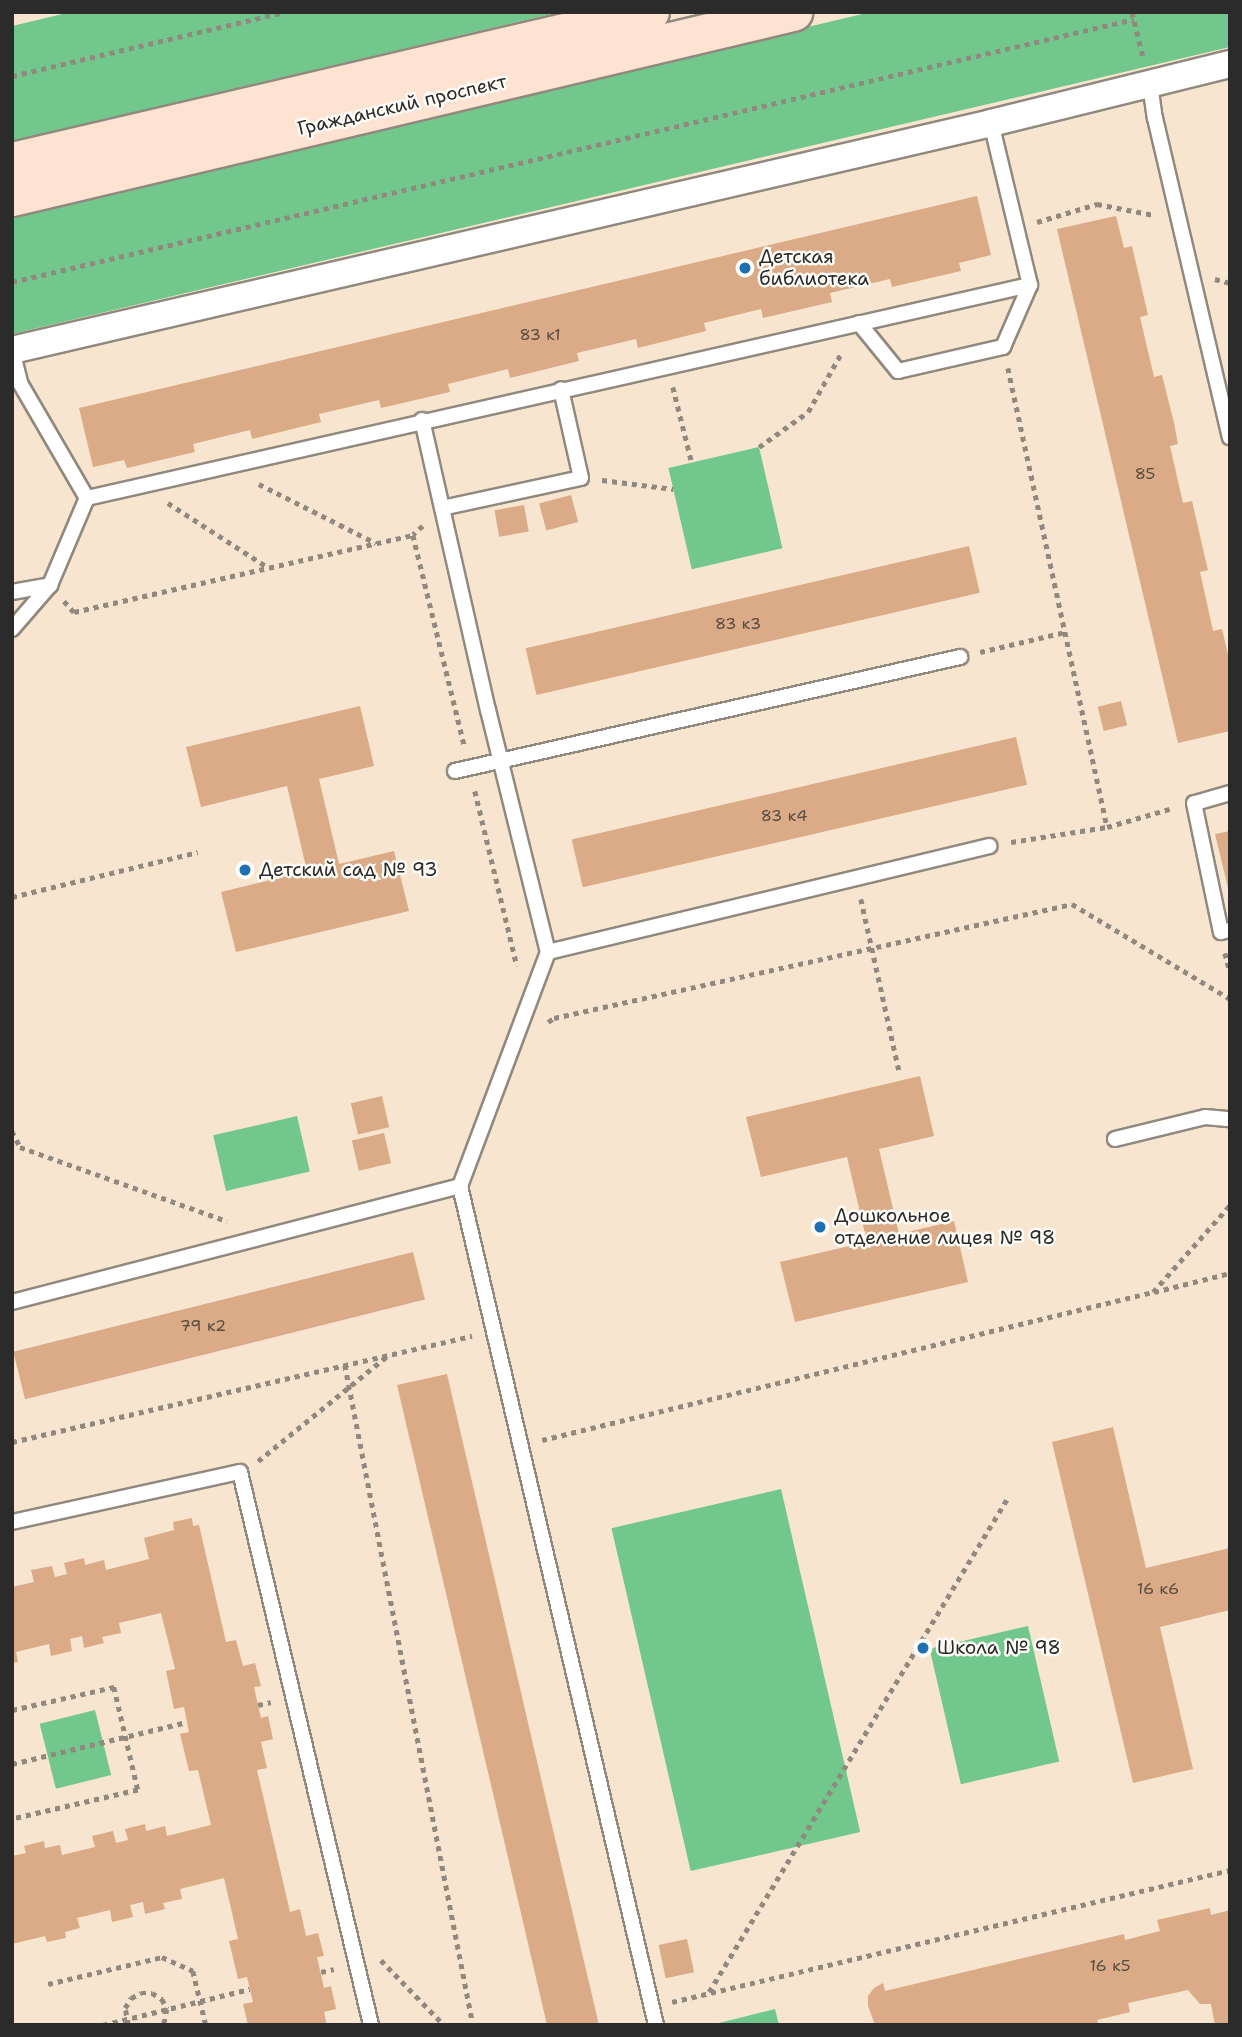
<!DOCTYPE html>
<html>
<head>
<meta charset="utf-8">
<style>
  body { margin:0 }
  #map { position:relative; width:1242px; height:2037px; overflow:hidden; background:#f7e5d0; font-family:"Shantell Sans",sans-serif }
  div>[style] { position:absolute }
  [style*='--x'] { left:calc(var(--x)*1px); top:calc(var(--y)*1px); width:calc(var(--w)*1px); rotate:calc(var(--a)*1deg) }
  .green>* { inset:0; background:#72c88c; transform-origin:0 0 }
  .building>* { inset:0; background:#daab86; transform-origin:0 0 }
  .path>* { height:4.5px; margin-top:-2.25px; transform-origin:0; background:repeating-linear-gradient(90deg,#91887e 0 5px,transparent 0 10px) }
  .roads { filter:drop-shadow(2px 0 #91887e) drop-shadow(-2px 0 #91887e) drop-shadow(0 2px #91887e) drop-shadow(0 -2px #91887e) }
  .service>* { height:14px; margin:-7px; padding:0 7px; transform-origin:7px; border-radius:7px; background:#fff }
  .minor>* { height:26px; margin:-13px; padding:0 13px; transform-origin:13px; border-radius:13px; background:#fff }
  .secondary>* { height:37px; margin:-18.5px; padding:0 18.5px; transform-origin:18.5px; border-radius:18.5px; background:#fee3d2 }
  .dots>* { width:19px; height:19px; translate:-50% -50%; box-sizing:border-box; border:4px solid #fdfcf7; border-radius:50% }
  span { translate:-50% -50%; white-space:nowrap; text-align:center; line-height:1.15; -webkit-text-stroke:5px #fdfcf7; paint-order:stroke }
  .number-label { font-size:16px; color:#574b42 }
  .number-label span { -webkit-text-stroke-width:0 }
  .street-label { font-size:19px; color:#2b2b2b }
  .poi-label { font-size:19px; color:#2b2b2b }
  .left { translate:0 -50%; text-align:left }
  .frame { position:absolute; inset:0; border:14px solid #2b2b2b; pointer-events:none }
</style>
</head>
<body>
<div id="map">
  <div class="green">
    <i style="clip-path:polygon(71px 12px,560px 12px,12px 141px,12px 26px)"></i>
    <i style="clip-path:polygon(871px 12px,1230px 12px,1230px 47px,12px 334px,12px 215px)"></i>
    <i style="left:759px;top:447px;width:104px;height:93px;rotate:77deg"></i>
    <i style="left:297px;top:1116px;width:57px;height:86px;rotate:77deg"></i>
    <i style="left:781px;top:1489px;width:352px;height:174px;rotate:77deg"></i>
    <i style="left:1028px;top:1626px;width:139px;height:101px;rotate:77deg"></i>
    <i style="left:95px;top:1710px;width:67px;height:57px;rotate:76deg"></i>
    <i style="clip-path:polygon(775px 2009px,779px 2025px,715px 2025px,715px 2024px)"></i>
  </div>
  <div class="building">
    <i style="clip-path:polygon(977px 196px,991px 255px,959px 263px,961px 271px,892px 287px,890px 279px,830px 293px,832px 302px,763px 318px,761px 309px,704px 323px,706px 331px,638px 348px,636px 339px,577px 353px,579px 361px,510px 378px,508px 369px,448px 384px,450px 392px,381px 408px,379px 400px,319px 414px,321px 422px,252px 439px,250px 430px,193px 444px,195px 452px,127px 468px,124px 460px,93px 467px,79px 408px)"></i>
    <i style="clip-path:polygon(1116px 216px,1124px 248px,1132px 246px,1148px 315px,1140px 317px,1154px 377px,1162px 375px,1174px 423px,1178px 444px,1170px 446px,1183px 503px,1192px 501px,1203px 549px,1208px 570px,1200px 572px,1213px 631px,1222px 629px,1230px 663px,1230px 731px,1178px 743px,1057px 229px)"></i>
    <i style="left:571px;top:495px;width:28px;height:33px;rotate:75deg"></i>
    <i style="left:524px;top:505px;width:27px;height:30px;rotate:80deg"></i>
    <i style="left:969px;top:546px;width:48px;height:455px;rotate:77deg"></i>
    <i style="left:1121px;top:701px;width:25px;height:24px;rotate:76deg"></i>
    <i style="clip-path:polygon(360px 706px,374px 766px,319px 779px,339px 864px,394px 851px,409px 911px,236px 952px,221px 892px,307px 871px,287px 786px,201px 807px,186px 747px)"></i>
    <i style="left:1016px;top:737px;width:49px;height:456px;rotate:77deg"></i>
    <i style="clip-path:polygon(1230px 831px,1230px 892px,1229px 892px,1215px 834px)"></i>
    <i style="clip-path:polygon(920px 1076px,934px 1136px,879px 1149px,899px 1234px,954px 1221px,968px 1282px,795px 1322px,780px 1262px,867px 1242px,847px 1157px,761px 1177px,746px 1117px)"></i>
    <i style="left:382px;top:1096px;width:32px;height:32px;rotate:77deg"></i>
    <i style="left:384px;top:1133px;width:31px;height:33px;rotate:77deg"></i>
    <i style="left:413px;top:1252px;width:49px;height:412px;rotate:76deg"></i>
    <i style="clip-path:polygon(447px 1374px,546px 1800px,599px 2025px,547px 2025px,503px 1836px,397px 1385px)"></i>
    <i style="clip-path:polygon(1113px 1427px,1146px 1568px,1230px 1548px,1230px 1610px,1160px 1627px,1193px 1769px,1133px 1783px,1052px 1442px)"></i>
    <i style="clip-path:polygon(192px 1518px,193px 1526px,199px 1525px,226px 1642px,236px 1640px,243px 1666px,255px 1663px,261px 1686px,254px 1687px,258px 1705px,261px 1718px,268px 1716px,273px 1739px,261px 1742px,267px 1768px,257px 1770px,290px 1912px,300px 1909px,306px 1936px,318px 1933px,324px 1956px,317px 1957px,324px 1988px,331px 1986px,336px 2009px,324px 2012px,327px 2025px,248px 2025px,243px 2004px,253px 2002px,247px 1977px,238px 1979px,229px 1941px,238px 1939px,224px 1878px,180px 1889px,182px 1899px,163px 1903px,165px 1909px,145px 1914px,143px 1902px,130px 1905px,133px 1917px,112px 1922px,110px 1910px,77px 1918px,80px 1928px,65px 1932px,66px 1938px,47px 1942px,45px 1936px,12px 1944px,12px 1856px,26px 1853px,24px 1846px,44px 1841px,45px 1848px,60px 1845px,62px 1855px,95px 1847px,92px 1836px,113px 1831px,116px 1843px,128px 1840px,125px 1829px,145px 1824px,146px 1831px,165px 1826px,167px 1836px,211px 1825px,198px 1770px,189px 1771px,180px 1734px,189px 1732px,184px 1707px,174px 1709px,166px 1671px,175px 1669px,161px 1613px,119px 1623px,121px 1633px,102px 1637px,104px 1643px,84px 1648px,82px 1636px,70px 1639px,72px 1651px,51px 1656px,49px 1644px,16px 1652px,18px 1662px,12px 1663px,12px 1587px,34px 1582px,31px 1570px,52px 1566px,55px 1577px,67px 1574px,64px 1563px,84px 1558px,85px 1565px,104px 1560px,106px 1570px,149px 1559px,144px 1538px,174px 1530px,173px 1522px)"></i>
    <i style="clip-path:polygon(1210px 1908px,1211px 1915px,1230px 1910px,1230px 2025px,1215px 2025px,1211px 2004px,1200px 2004px,1188px 1990px,1128px 2003px,1130px 2012px,1097px 2020px,1099px 2025px,875px 2025px,868px 2006px,868px 1996px,874px 1988px,883px 1983px,885px 1991px,1124px 1934px,1125px 1940px,1160px 1931px,1157px 1920px)"></i>
    <i style="left:687px;top:1939px;width:34px;height:29px;rotate:78deg"></i>
  </div>
  <div class="path">
    <i style="--x:1132;--y:12;--w:45;--a:76"></i>
    <i style="--x:12;--y:76;--w:279;--a:-13.2"></i>
    <i style="--x:1037;--y:222;--w:63;--a:-16.7"></i>
    <i style="--x:1097;--y:204;--w:58;--a:10.9"></i>
    <i style="--x:1215;--y:279;--w:16;--a:15"></i>
    <i style="--x:12;--y:282;--w:1152;--a:-13.19"></i>
    <i style="--x:1008;--y:368;--w:470;--a:77.8"></i>
    <i style="--x:673;--y:387;--w:78;--a:76"></i>
    <i style="--x:759;--y:447;--w:60;--a:-35.5"></i>
    <i style="--x:808;--y:412;--w:69;--a:-60.5"></i>
    <i style="--x:602;--y:480;--w:72;--a:7.2"></i>
    <i style="--x:259;--y:484;--w:131;--a:26.8"></i>
    <i style="--x:168;--y:503;--w:120;--a:32.8"></i>
    <i style="--x:423;--y:526;--w:13;--a:138"></i>
    <i style="--x:413;--y:535;--w:216;--a:76.3"></i>
    <i style="--x:64;--y:601;--w:15;--a:48"></i>
    <i style="--x:74;--y:612;--w:348;--a:-12.8"></i>
    <i style="--x:980;--y:652;--w:87;--a:-13.2"></i>
    <i style="--x:475;--y:791;--w:180;--a:76.5"></i>
    <i style="--x:1011;--y:842;--w:97;--a:-8.9"></i>
    <i style="--x:1107;--y:827;--w:69;--a:-16.1"></i>
    <i style="--x:12;--y:897;--w:191;--a:-13.6"></i>
    <i style="--x:861;--y:899;--w:175;--a:77.5"></i>
    <i style="--x:1225;--y:953;--w:20;--a:75"></i>
    <i style="--x:548;--y:1022;--w:7;--a:-34"></i>
    <i style="--x:554;--y:1018;--w:530;--a:-12.41"></i>
    <i style="--x:1072;--y:904;--w:184;--a:31"></i>
    <i style="--x:12;--y:1131;--w:18;--a:63"></i>
    <i style="--x:20;--y:1147;--w:220;--a:19.7"></i>
    <i style="--x:1154;--y:1292;--w:78;--a:-14"></i>
    <i style="--x:345;--y:1365;--w:672;--a:79.02"></i>
    <i style="--x:542;--y:1440;--w:629;--a:-13.62"></i>
    <i style="--x:1153;--y:1292;--w:116;--a:-48.5"></i>
    <i style="--x:12;--y:1442;--w:472;--a:-13"></i>
    <i style="--x:258;--y:1461;--w:166;--a:-39.1"></i>
    <i style="--x:258;--y:1705;--w:13;--a:-13"></i>
    <i style="--x:12;--y:1710;--w:105;--a:-12.7"></i>
    <i style="--x:114;--y:1687;--w:106;--a:76.9"></i>
    <i style="--x:138;--y:1790;--w:129;--a:167"></i>
    <i style="--x:12;--y:1764;--w:180;--a:-13.5"></i>
    <i style="--x:381;--y:1960;--w:91;--a:45.9"></i>
    <i style="--x:321;--y:1972;--w:13;--a:-13"></i>
    <i style="--x:48;--y:1984;--w:117;--a:-13.3"></i>
    <i style="--x:162;--y:1957;--w:34;--a:24"></i>
    <i style="--x:193;--y:1971;--w:56;--a:76.5"></i>
    <i style="--x:709;--y:1992;--w:576;--a:-58.85"></i>
    <i style="--x:672;--y:2002;--w:573;--a:-13.31"></i>
    <i style="--x:103;--y:2025;--w:151;--a:-13.8"></i>
    <i style="--x:128;--y:2025;--w:17;--a:-100"></i>
    <i style="--x:125;--y:2008;--w:12;--a:-59"></i>
    <i style="--x:131;--y:1998;--w:11;--a:-27"></i>
    <i style="--x:141;--y:1993;--w:11;--a:0"></i>
    <i style="--x:152;--y:1993;--w:12;--a:31"></i>
    <i style="--x:162;--y:1999;--w:11;--a:63"></i>
    <i style="--x:167;--y:2009;--w:16;--a:101"></i>
  </div>
  <div class="roads">
    <div class="service">
      <i style="--x:1150;--y:84;--w:34;--a:82"></i>
      <i style="--x:1155;--y:118;--w:328;--a:76.8"></i>
      <i style="--x:859;--y:323;--w:62;--a:50.9"></i>
      <i style="--x:898;--y:371;--w:108;--a:-12.9"></i>
      <i style="--x:1003;--y:347;--w:68;--a:-66.5"></i>
      <i style="--x:12;--y:350;--w:34;--a:76"></i>
      <i style="--x:20;--y:383;--w:133;--a:59.8"></i>
      <i style="--x:422;--y:420;--w:297;--a:77.2"></i>
      <i style="--x:488;--y:710;--w:249;--a:76.1"></i>
      <i style="--x:548;--y:952;--w:250;--a:110.6"></i>
      <i style="--x:442;--y:508;--w:142;--a:-12.2"></i>
      <i style="--x:581;--y:478;--w:91;--a:-102.7"></i>
      <i style="--x:12;--y:592;--w:39;--a:-10"></i>
      <i style="--x:50;--y:585;--w:95;--a:-67"></i>
      <i style="--x:87;--y:498;--w:967;--a:-12.73"></i>
      <i style="--x:1030;--y:285;--w:167;--a:-103.5"></i>
      <i style="--x:12;--y:629;--w:58;--a:-49.2"></i>
      <i style="--x:455;--y:771;--w:518;--a:-12.72"></i>
      <i style="--x:1230;--y:793;--w:37;--a:164"></i>
      <i style="--x:1194;--y:803;--w:132;--a:78.2"></i>
      <i style="--x:1221;--y:932;--w:9;--a:-13"></i>
      <i style="--x:548;--y:952;--w:454;--a:-13.5"></i>
      <i style="--x:1115;--y:1139;--w:93;--a:-13.7"></i>
      <i style="--x:1205;--y:1117;--w:25;--a:5"></i>
      <i style="--x:12;--y:1302;--w:463;--a:-14.5"></i>
      <i style="--x:460;--y:1186;--w:862;--a:76.85"></i>
      <i style="--x:12;--y:1522;--w:233;--a:-12.4"></i>
      <i style="--x:240;--y:1472;--w:568;--a:76.67"></i>
    </div>
    <div class="minor">
      <i style="--x:12;--y:350;--w:1005;--a:-13.05"></i>
      <i style="--x:991;--y:123;--w:246;--a:-13.9"></i>
    </div>
    <div class="secondary">
      <i style="--x:12;--y:161;--w:655;--a:-13.15"></i>
      <i style="--x:12;--y:197;--w:803;--a:-13.33"></i>
    </div>
  </div>
  <div class="dots">
    <i style="left:745px;top:268px;background:#1f6fb2"></i>
    <i style="left:245px;top:870px;background:#1f6fb2"></i>
    <i style="left:820px;top:1227px;background:#1f6fb2"></i>
    <i style="left:923px;top:1648px;background:#1f6fb2"></i>
  </div>
  <div class="number-label">
    <span style="left:540px;top:335px">83 к1</span>
    <span style="left:1145px;top:474px">85</span>
    <span style="left:738px;top:624px">83 к3</span>
    <span style="left:784px;top:816px">83 к4</span>
    <span style="left:203px;top:1326px">79 к2</span>
    <span style="left:1158px;top:1589px">16 к6</span>
    <span style="left:1110px;top:1966px">16 к5</span>
  </div>
  <div class="street-label">
    <span style="left:402px;top:105px;rotate:-13deg">Гражданский проспект</span>
  </div>
  <div class="poi-label">
    <span class="left" style="left:759px;top:268px">Детская<br>библиотека</span>
    <span class="left" style="left:259px;top:870px">Детский сад № 93</span>
    <span class="left" style="left:834px;top:1227px">Дошкольное<br>отделение лицея № 98</span>
    <span class="left" style="left:937px;top:1648px">Школа № 98</span>
  </div>
  <div class="frame"></div>
</div>
</body>
</html>
